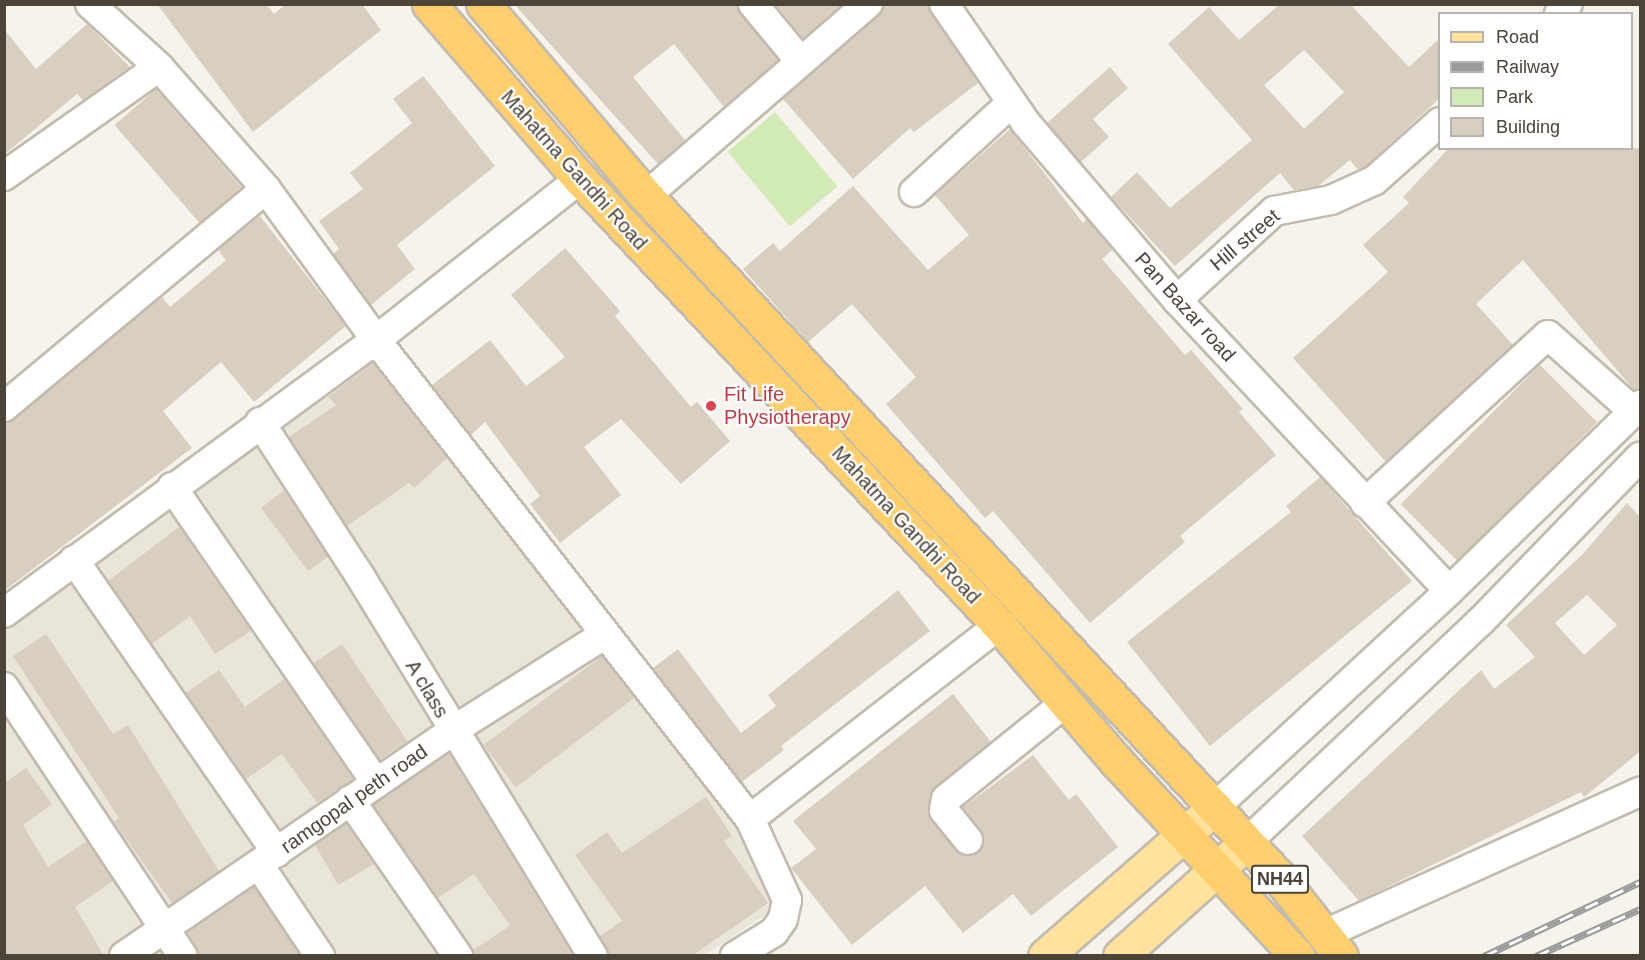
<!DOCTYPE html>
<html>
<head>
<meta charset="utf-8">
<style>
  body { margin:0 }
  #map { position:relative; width:1645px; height:960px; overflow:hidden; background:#f6f3ec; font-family:Arial,sans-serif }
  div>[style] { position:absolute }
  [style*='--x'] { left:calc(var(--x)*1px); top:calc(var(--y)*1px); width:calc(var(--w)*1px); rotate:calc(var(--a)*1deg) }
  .residential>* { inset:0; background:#eae5da }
  .green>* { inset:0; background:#d2eab5; transform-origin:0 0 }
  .building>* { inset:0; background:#d8cfc1; transform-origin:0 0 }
  .roads { filter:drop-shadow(2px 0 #c2bbae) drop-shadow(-2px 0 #c2bbae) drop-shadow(0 2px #c2bbae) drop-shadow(0 -2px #c2bbae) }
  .minor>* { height:28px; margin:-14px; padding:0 14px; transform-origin:14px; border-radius:14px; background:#fff }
  .major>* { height:33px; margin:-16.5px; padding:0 16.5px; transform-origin:16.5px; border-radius:16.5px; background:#ffe39c }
  .highway>* { height:33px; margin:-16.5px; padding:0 16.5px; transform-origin:16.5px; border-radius:16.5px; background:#ffcf6e }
  .rail>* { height:7px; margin-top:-3.5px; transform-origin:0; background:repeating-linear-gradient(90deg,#fff 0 14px,#9a9a9a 0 28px); box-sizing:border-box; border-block:2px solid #9a9a9a }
  .dots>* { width:16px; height:16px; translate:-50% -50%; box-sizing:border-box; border:3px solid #fff; border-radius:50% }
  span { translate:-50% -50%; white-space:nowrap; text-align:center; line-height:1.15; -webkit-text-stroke:4.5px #fff; paint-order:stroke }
  .shield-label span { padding:2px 4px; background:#fff; border:2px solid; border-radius:4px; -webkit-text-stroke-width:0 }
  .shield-label { font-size:18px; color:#4b4439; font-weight:700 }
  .street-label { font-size:20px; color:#4b4439 }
  .health-label { font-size:20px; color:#be3a42 }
  .left { translate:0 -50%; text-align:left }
  .frame { position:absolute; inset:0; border:6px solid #4b4439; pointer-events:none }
  .legend { position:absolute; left:1438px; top:12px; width:195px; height:138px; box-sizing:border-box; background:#fff; border:2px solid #b7b4b0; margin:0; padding:8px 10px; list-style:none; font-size:18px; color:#4b4439 }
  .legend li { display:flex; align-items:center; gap:12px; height:30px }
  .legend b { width:30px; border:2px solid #b7b4b0 }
</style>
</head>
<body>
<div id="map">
  <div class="residential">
    <i style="clip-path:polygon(384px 334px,595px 634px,166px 926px,5px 675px,5px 619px)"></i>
    <i style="clip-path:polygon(602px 641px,747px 834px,775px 908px,705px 955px,5px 955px,4px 699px,165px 930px)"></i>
  </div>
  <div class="green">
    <i style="left:775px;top:112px;width:97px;height:62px;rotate:50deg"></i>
  </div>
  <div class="building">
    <i style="clip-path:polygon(157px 4px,266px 4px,274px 14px,286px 4px,362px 4px,381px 30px,253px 132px)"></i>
    <i style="clip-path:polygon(514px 4px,737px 4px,778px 60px,724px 107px,674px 44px,633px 77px,685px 140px,658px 164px)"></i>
    <i style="clip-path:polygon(775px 4px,842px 4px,803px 38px)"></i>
    <i style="clip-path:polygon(884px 4px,928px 4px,978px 83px,914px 132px,910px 128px,853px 179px,783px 99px,879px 16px)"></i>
    <i style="clip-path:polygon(evenodd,1280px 4px,1350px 4px,1409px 67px,1440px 38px,1440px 98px,1366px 166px,1358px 170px,1350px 160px,1318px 186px,1294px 190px,1280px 173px,1175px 266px,1111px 197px,1137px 172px,1170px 208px,1252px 140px,1168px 44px,1209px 7px,1239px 40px,1280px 4px,1304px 50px,1344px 92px,1304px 129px,1264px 85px,1304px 50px)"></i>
    <i style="clip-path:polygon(87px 24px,130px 67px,83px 100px,77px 94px,4px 155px,4px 29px,36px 69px)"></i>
    <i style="clip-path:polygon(1110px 67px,1128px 88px,1093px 119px,1109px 137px,1081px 162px,1047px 123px)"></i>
    <i style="clip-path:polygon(423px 76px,495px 166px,397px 245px,415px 269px,371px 305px,333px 254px,339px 249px,319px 221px,363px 189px,350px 173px,412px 123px,393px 99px)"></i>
    <i style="left:156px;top:89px;width:130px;height:55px;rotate:49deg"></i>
    <i style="clip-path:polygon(1010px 129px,1083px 223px,1087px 219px,1112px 250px,1102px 259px,1185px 355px,1191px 350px,1243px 409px,1239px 412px,1276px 455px,1180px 536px,1185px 542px,1090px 623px,993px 511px,985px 518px,886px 404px,916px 377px,852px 304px,808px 342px,743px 269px,773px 243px,780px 251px,853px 186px,928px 270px,969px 235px,935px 195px)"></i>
    <i style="clip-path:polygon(1449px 148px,1641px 148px,1641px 389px,1634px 390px,1523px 260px,1476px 304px,1513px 345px,1386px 462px,1293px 358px,1388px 272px,1363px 245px,1409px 203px,1403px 197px)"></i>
    <i style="clip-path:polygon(260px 216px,346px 326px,254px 402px,221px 362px,163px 411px,192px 448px,4px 591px,4px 425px,162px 297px,170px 307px,226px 260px,218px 250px)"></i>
    <i style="clip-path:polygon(565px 248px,620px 311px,615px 316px,691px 407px,697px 402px,730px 441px,681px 484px,621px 419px,584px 447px,621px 495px,560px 543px,530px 504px,540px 496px,485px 422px,471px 435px,432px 385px,490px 340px,526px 386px,565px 357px,511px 295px)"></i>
    <i style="clip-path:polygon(373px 363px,447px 458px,414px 488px,409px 483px,347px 526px,289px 437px,336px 405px,328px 397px)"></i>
    <i style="left:1540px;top:365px;width:81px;height:197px;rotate:45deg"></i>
    <i style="clip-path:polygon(1320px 477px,1412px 581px,1210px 746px,1127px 642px,1291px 512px,1286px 506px)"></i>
    <i style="clip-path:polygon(284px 490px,328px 557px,308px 571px,261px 508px)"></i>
    <i style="clip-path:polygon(evenodd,1627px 503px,1641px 518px,1641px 751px,1584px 797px,1581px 792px,1359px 901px,1302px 836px,1481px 670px,1494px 689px,1535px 657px,1506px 625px,1582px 555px,1627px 503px,1587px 595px,1617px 625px,1584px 655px,1555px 623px,1587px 595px)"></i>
    <i style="clip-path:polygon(179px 527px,251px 631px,215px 654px,190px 616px,152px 644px,108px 581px)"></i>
    <i style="clip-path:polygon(898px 590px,930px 631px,781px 746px,784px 750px,742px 782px,653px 668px,678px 649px,741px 733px,776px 706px,768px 695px)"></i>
    <i style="clip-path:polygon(46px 634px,113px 734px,128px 725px,219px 871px,172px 903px,114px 822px,119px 818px,13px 656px)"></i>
    <i style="left:342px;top:644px;width:117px;height:34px;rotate:56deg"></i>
    <i style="left:602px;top:656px;width:53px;height:148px;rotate:53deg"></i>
    <i style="clip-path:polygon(219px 670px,245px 707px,284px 679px,353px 779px,317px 803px,282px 754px,246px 779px,186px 693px)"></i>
    <i style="clip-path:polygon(953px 694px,991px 742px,930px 796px,928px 814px,956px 851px,971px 856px,984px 845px,981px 830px,963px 807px,1033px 755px,1069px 800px,1076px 794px,1118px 847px,1031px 916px,1013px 894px,963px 933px,925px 886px,852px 945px,791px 868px,816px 849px,793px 821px)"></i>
    <i style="clip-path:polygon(449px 753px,573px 956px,474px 956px,473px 950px,510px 926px,474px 874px,438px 898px,373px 805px)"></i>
    <i style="clip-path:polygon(26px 768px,52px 804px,23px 825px,48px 867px,87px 841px,113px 881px,75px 907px,104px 956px,4px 956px,4px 783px)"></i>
    <i style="clip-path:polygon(706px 797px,732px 836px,724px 841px,768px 903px,692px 956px,609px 956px,600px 936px,622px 921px,575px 855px,607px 832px,622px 853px)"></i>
    <i style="clip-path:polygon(346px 824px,374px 864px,338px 885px,315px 845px)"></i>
    <i style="clip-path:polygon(254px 887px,300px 956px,199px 956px,187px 933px)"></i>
  </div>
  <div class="roads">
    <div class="minor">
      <i style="--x:90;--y:4;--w:93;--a:42.4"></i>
      <i style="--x:159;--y:67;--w:162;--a:48.7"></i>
      <i style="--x:266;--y:189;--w:187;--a:53.9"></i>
      <i style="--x:376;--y:340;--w:608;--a:52.02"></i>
      <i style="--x:750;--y:819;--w:89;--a:65.4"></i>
      <i style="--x:787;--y:900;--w:19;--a:102"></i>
      <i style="--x:783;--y:919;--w:16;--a:125"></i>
      <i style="--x:774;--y:932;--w:46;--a:148.4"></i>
      <i style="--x:753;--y:4;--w:75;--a:50.4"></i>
      <i style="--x:944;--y:4;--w:145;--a:55.4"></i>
      <i style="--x:1026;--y:123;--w:233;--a:49.5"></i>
      <i style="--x:1177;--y:300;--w:398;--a:46.9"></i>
      <i style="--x:1559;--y:14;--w:13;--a:-48"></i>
      <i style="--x:4;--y:176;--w:189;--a:-35.1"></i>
      <i style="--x:914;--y:192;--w:132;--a:-42.5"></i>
      <i style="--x:646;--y:196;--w:294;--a:-40.9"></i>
      <i style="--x:1177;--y:300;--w:132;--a:-42.5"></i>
      <i style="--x:1274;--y:211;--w:58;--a:-10.9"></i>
      <i style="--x:1331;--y:200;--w:48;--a:-24.4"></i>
      <i style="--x:1375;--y:180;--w:87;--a:-41.7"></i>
      <i style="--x:4;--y:407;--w:341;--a:-39.8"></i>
      <i style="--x:260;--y:422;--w:184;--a:57"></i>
      <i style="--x:360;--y:576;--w:446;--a:58.5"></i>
      <i style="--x:172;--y:487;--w:359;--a:55.4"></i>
      <i style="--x:1365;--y:503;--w:248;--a:-42.6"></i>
      <i style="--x:1548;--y:335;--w:115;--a:41.8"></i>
      <i style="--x:74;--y:560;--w:356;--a:55.3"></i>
      <i style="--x:4;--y:613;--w:461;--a:-36.3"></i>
      <i style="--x:376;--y:340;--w:260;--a:-38.3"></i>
      <i style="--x:4;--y:687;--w:323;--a:56.4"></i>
      <i style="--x:350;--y:800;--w:190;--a:55.3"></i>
      <i style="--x:1214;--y:808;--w:320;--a:-42.7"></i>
      <i style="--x:1449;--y:591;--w:267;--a:-44.2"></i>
      <i style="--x:750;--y:819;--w:316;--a:-37.9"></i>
      <i style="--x:968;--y:840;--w:38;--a:-129"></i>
      <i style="--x:944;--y:810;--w:11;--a:-80"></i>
      <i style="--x:946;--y:799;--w:153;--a:-38.9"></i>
      <i style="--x:1246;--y:843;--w:322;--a:-43.4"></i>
      <i style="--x:1480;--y:622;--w:230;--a:-45.9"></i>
      <i style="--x:259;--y:865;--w:110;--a:56.2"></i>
      <i style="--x:1325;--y:934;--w:346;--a:-24.3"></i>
      <i style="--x:124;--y:956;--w:398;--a:-34.4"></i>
      <i style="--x:452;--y:731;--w:180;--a:-32.3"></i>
    </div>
    <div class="major">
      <i style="--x:1045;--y:956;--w:225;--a:-41.2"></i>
      <i style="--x:1120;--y:956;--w:169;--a:-41.9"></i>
    </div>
    <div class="highway">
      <i style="--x:429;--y:4;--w:231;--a:49.2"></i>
      <i style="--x:580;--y:179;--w:612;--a:46.79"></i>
      <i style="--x:999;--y:625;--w:181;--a:49.3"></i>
      <i style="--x:1117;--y:762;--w:265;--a:47.1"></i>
      <i style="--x:483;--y:4;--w:252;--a:49.7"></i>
      <i style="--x:646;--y:196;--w:930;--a:47.09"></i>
      <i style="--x:1279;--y:877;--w:100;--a:51.9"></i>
    </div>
  </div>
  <div class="rail">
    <i style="--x:1484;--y:956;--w:173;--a:-25.4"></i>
    <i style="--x:1536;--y:956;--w:114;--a:-24.3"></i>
  </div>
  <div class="dots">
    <i style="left:711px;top:406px;background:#e0444e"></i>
  </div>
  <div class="shield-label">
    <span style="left:1280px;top:879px">NH44</span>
  </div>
  <div class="street-label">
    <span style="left:574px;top:170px;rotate:48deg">Mahatma Gandhi Road</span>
    <span style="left:1245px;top:240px;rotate:-40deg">Hill street</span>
    <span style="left:1185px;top:307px;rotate:48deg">Pan Bazar road</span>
    <span style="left:906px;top:525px;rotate:47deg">Mahatma Gandhi Road</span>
    <span style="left:427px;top:689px;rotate:59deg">A class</span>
    <span style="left:354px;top:799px;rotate:-35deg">ramgopal peth road</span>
  </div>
  <div class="health-label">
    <span class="left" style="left:724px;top:406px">Fit Life<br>Physiotherapy</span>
  </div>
  <div class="frame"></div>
  <ul class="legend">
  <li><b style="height:8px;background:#ffe39c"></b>Road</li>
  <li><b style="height:8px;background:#9a9a9a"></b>Railway</li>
  <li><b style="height:16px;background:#d2eab5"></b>Park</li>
  <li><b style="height:16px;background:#d8cfc1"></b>Building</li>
  </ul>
</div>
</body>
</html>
